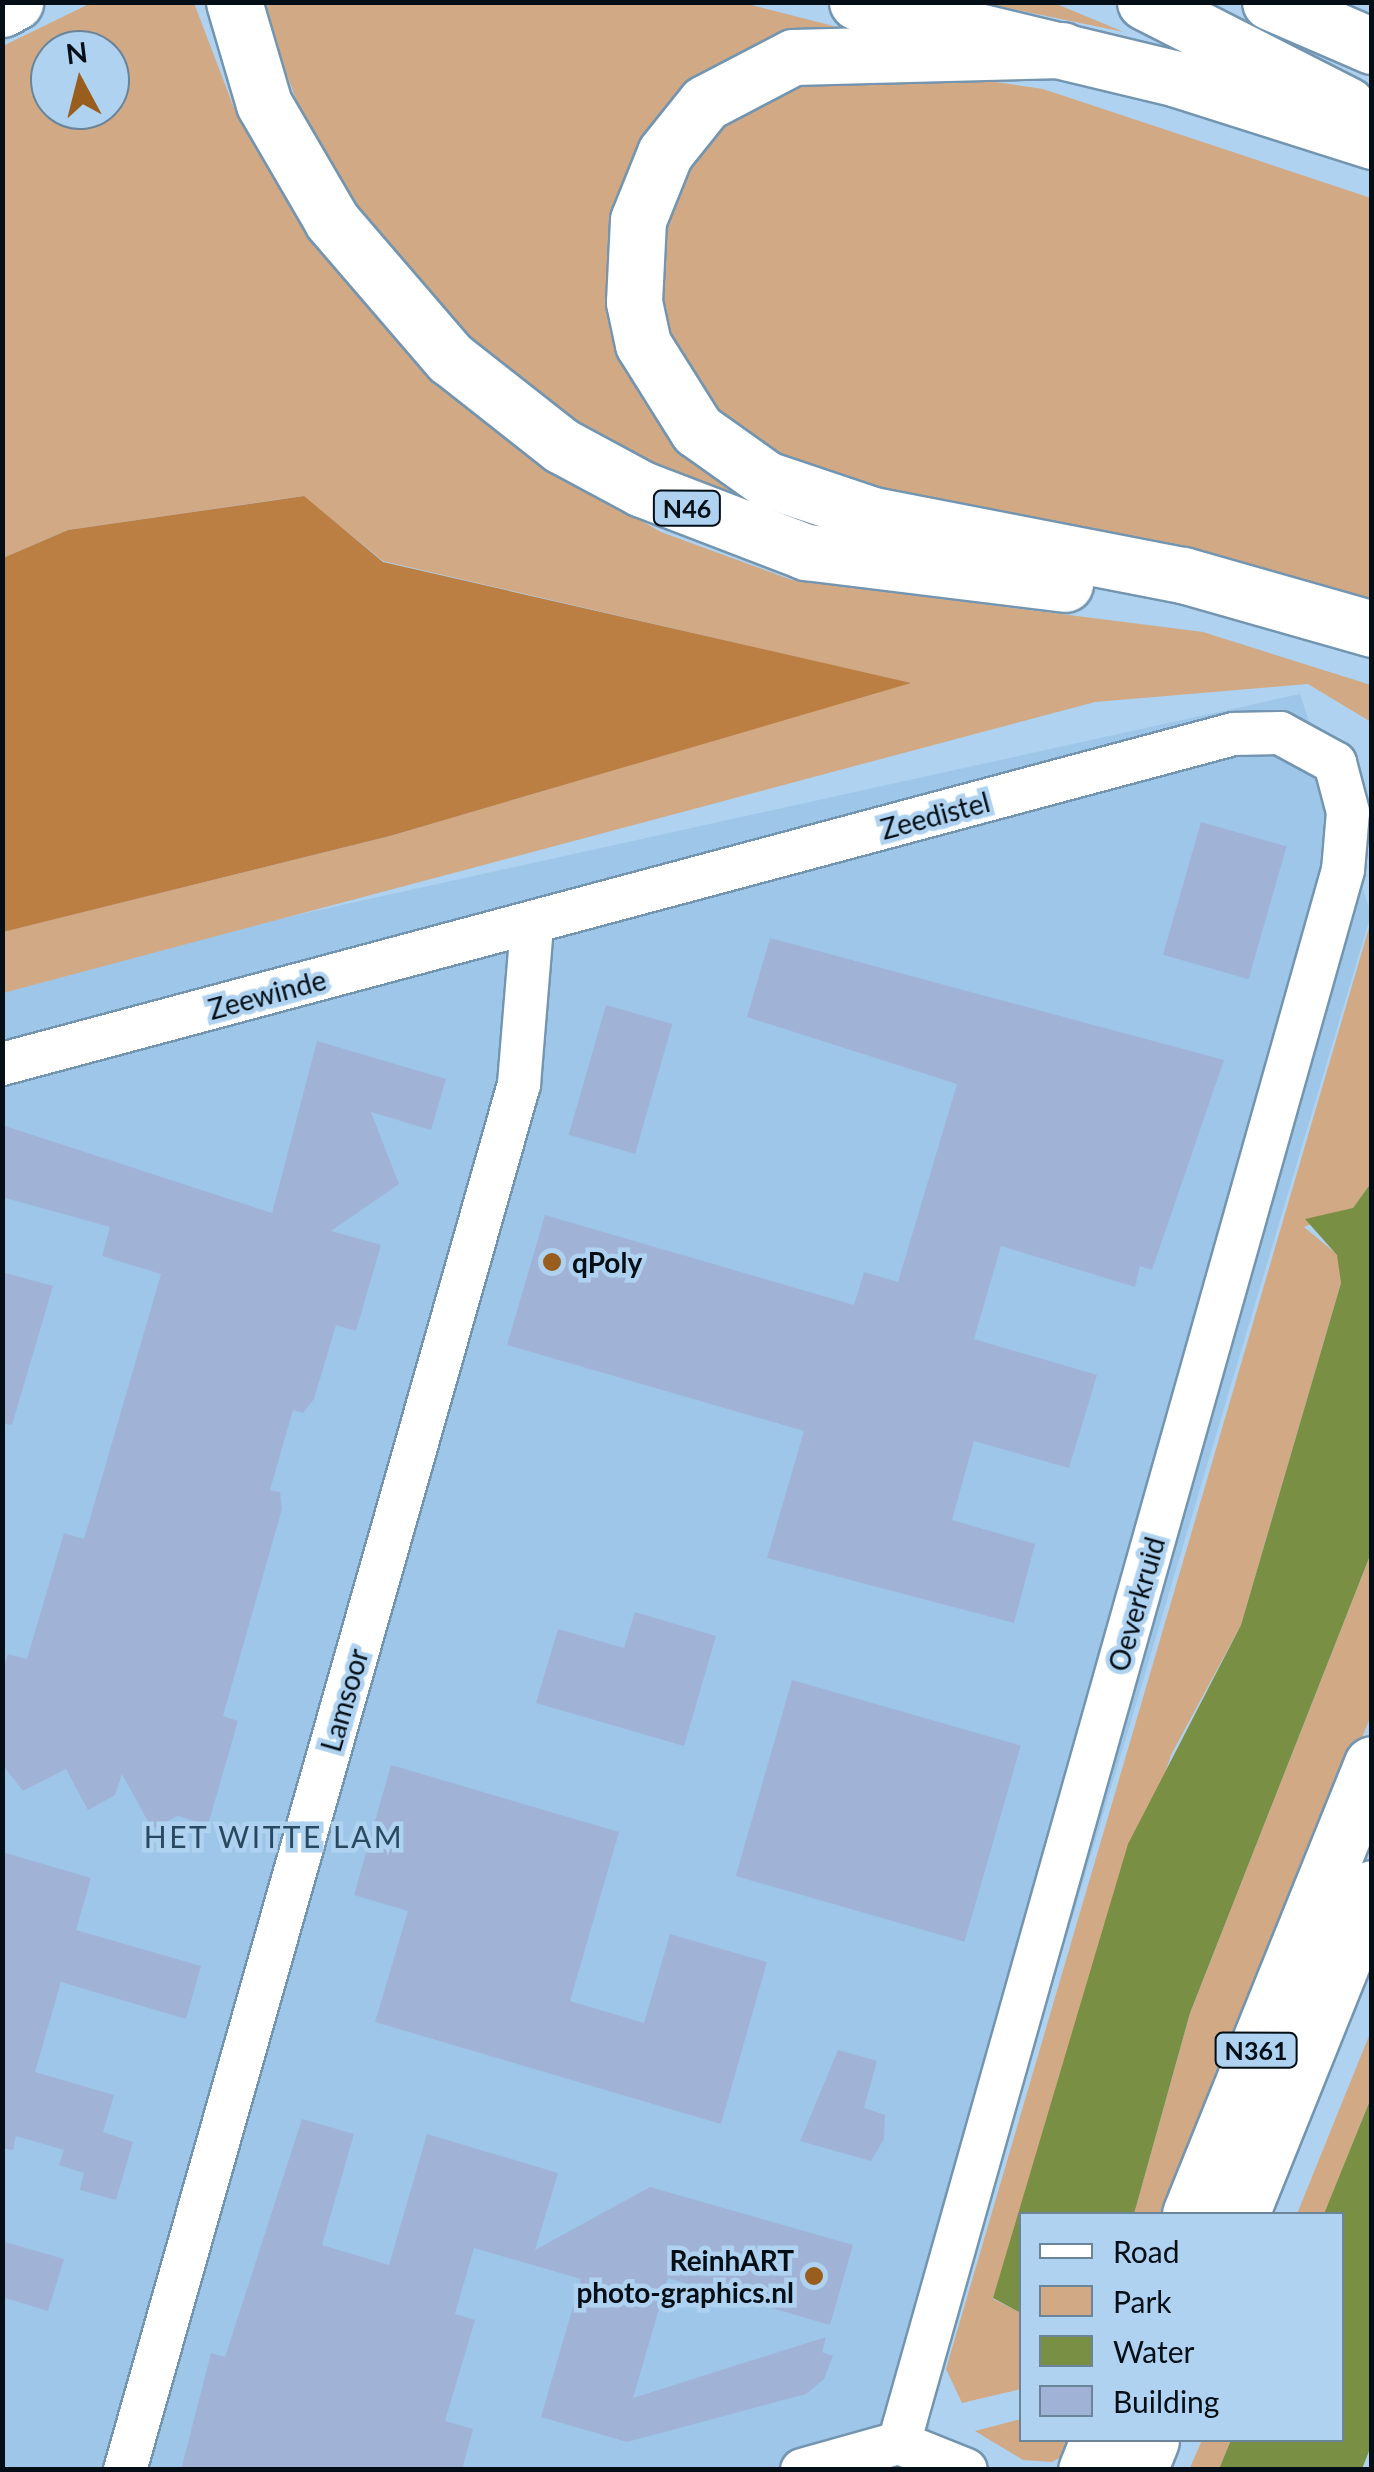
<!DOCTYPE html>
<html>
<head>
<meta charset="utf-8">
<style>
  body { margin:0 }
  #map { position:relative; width:1374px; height:2472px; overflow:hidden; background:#aed2ef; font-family:Lato,sans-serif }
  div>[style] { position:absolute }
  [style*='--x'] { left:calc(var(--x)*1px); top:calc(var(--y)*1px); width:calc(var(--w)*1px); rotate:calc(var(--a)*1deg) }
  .built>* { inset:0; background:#9dc6e8 }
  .green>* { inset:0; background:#d2a985 }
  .forest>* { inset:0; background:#bb7f44 }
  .water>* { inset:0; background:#799044 }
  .building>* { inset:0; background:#a0b3d7; transform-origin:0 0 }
  .roads { filter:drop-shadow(2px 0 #7395b0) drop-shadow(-2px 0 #7395b0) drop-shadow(0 2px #7395b0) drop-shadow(0 -2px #7395b0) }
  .minor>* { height:42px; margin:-21px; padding:0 21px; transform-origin:21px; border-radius:21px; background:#fff }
  .major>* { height:55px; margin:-27.5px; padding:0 27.5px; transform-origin:27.5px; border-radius:27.5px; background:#fff }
  .highway>* { height:55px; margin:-27.5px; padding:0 27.5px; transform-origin:27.5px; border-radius:27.5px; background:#fff }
  .dots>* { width:28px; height:28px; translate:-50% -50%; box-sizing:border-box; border:5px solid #aed2ef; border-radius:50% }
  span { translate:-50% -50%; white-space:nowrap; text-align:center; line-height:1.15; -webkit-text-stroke:9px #aed2ef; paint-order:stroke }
  .shield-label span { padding:2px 8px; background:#aed2ef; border:2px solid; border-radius:8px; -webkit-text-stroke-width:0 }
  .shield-label { font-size:25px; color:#030e17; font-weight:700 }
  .street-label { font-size:28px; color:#030e17 }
  .poi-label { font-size:28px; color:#030e17; font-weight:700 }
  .left { translate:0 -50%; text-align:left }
  .right { translate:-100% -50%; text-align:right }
  .neighbourhood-label { font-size:30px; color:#294961; letter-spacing:2.5px }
  .frame { position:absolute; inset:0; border:5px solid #030e17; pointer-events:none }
  .legend { position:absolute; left:1019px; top:2212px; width:325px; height:230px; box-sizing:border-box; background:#aed2ef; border:2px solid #6a8499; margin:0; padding:12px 18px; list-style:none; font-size:30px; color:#030e17 }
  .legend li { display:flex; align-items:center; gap:20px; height:50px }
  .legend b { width:50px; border:2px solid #6a8499 }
  .north { position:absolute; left:30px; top:30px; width:100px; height:100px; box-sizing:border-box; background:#aed2ef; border:2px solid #6a8499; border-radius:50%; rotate:353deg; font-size:28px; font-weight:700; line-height:40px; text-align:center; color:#030e17 }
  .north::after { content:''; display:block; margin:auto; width:35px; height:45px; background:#995e1e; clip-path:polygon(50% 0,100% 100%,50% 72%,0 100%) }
</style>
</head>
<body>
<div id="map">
  <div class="built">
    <i style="clip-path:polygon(1300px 694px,1371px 914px,928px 2403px,933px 2469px,3px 2469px,2px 980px)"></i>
  </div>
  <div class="green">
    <i style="clip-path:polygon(evenodd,91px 3px,194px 3px,234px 108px,314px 243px,417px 365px,538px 462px,661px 532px,792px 580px,1203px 632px,1371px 685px,1371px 722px,1308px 684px,1095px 702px,3px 993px,2px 932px,390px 836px,908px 683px,383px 561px,303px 496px,68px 530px,3px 558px,3px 46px,91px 3px,50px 50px,110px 50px,110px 110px,50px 110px,50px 50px)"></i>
    <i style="clip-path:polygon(260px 3px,744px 3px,845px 29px,655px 126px,649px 399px,882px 546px,745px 513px,621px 458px,488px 370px,380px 259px,318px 158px)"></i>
    <i style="clip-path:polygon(983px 3px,1054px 3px,1124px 32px)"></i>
    <i style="clip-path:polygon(871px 64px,1043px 89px,1371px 198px,1371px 619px,812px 482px,720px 428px,670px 359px,651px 291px,660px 222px,679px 177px,725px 119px,782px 80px)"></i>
    <i style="clip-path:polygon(1371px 921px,1371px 1183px,1353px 1208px,1304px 1227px,1338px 1255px,1341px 1283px,1241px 1625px,1171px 1755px,993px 2299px,1021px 2313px,1021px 2389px,962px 2403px,946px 2369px)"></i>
    <i style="clip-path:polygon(1371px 1553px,1371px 1715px,1174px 2214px,1134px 2214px,1190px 2013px)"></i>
    <i style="clip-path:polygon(1371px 2031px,1371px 2098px,1328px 2206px,1324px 2214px,1297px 2214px)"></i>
    <i style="clip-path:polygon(1021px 2419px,1022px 2440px,1091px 2440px,1052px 2462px,1023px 2460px,975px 2431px)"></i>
    <i style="clip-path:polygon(1202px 2440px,1231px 2440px,1219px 2469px,1189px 2470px)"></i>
  </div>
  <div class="forest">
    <i style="clip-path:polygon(304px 496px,383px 562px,911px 683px,390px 836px,3px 932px,3px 558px,68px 530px)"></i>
  </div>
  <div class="water">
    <i style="clip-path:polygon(1371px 1183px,1371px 1553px,1190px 2013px,1134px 2214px,1022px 2214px,1021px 2313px,993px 2298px,1128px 1844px,1241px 1625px,1341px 1283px,1337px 1255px,1305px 1219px,1353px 1208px)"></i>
    <i style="clip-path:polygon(1371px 2098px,1371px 2446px,1362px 2469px,1219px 2469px,1231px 2440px,1342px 2440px,1342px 2214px,1324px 2214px)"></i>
  </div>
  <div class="building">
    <i style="left:1201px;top:822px;width:89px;height:138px;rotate:16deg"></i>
    <i style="clip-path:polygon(770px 938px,1224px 1060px,1152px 1270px,1140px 1266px,1135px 1287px,1001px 1246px,974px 1339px,1097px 1375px,1069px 1468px,974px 1441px,952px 1520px,1035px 1544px,1014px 1623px,767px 1558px,804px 1431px,507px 1345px,545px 1215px,854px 1305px,864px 1272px,898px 1282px,957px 1084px,747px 1017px)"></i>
    <i style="left:606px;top:1005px;width:69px;height:135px;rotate:16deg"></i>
    <i style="clip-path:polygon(317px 1041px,446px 1079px,431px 1130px,371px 1112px,399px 1184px,331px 1231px,381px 1245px,356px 1331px,336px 1325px,314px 1399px,303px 1413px,293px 1410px,270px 1490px,280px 1492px,282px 1509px,223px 1716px,238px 1721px,208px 1825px,178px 1816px,152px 1829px,122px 1774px,115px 1795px,88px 1810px,66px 1769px,23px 1791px,2px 1764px,2px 1673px,8px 1654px,27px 1659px,64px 1533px,84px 1539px,161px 1274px,102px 1256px,110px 1227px,2px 1197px,2px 1125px,272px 1213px)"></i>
    <i style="clip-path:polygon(2px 1272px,53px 1286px,12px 1425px,2px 1423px)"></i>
    <i style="clip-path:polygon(635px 1612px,716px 1636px,684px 1746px,536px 1703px,558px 1629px,624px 1648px)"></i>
    <i style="left:792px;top:1680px;width:238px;height:204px;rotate:16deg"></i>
    <i style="clip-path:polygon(391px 1765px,619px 1832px,570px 2001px,644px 2023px,670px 1934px,767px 1962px,721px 2124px,375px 2022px,408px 1911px,354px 1895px)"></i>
    <i style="clip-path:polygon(2px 1852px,91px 1878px,76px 1930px,201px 1966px,186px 2019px,61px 1982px,35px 2072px,114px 2095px,103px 2132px,133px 2142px,116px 2200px,80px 2190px,84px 2173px,59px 2165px,64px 2150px,16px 2136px,13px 2150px,2px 2148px)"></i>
    <i style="clip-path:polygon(838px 2050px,877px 2061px,864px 2108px,885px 2115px,884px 2139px,871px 2161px,800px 2141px)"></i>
    <i style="clip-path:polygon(302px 2119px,354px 2134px,322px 2245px,389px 2265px,427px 2134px,558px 2173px,535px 2250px,650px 2187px,853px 2245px,830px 2325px,668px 2278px,633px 2398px,826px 2337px,822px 2352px,833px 2356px,824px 2379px,806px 2394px,627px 2442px,541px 2417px,581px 2279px,474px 2248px,455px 2314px,475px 2320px,445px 2421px,473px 2429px,462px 2470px,181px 2470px,211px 2353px,225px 2357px)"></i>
    <i style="clip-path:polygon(2px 2241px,64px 2259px,48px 2311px,2px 2297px)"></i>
  </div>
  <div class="roads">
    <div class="minor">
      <i style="--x:2;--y:1064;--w:1275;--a:-15"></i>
      <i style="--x:1234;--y:734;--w:46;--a:-1.2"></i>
      <i style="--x:1280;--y:733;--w:63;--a:28.6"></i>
      <i style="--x:1335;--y:763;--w:51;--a:75.1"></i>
      <i style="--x:1348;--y:812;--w:58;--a:94.9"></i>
      <i style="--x:1343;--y:870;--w:1634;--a:105.76"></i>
      <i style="--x:125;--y:2470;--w:1441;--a:-74.13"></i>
      <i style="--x:519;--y:1084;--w:160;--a:-85.3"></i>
      <i style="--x:802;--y:2470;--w:101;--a:-15.6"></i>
      <i style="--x:899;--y:2443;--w:72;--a:21.9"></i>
    </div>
    <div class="major">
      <i style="--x:1190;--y:2214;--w:485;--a:-68"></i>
      <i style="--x:1241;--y:2214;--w:351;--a:-68.1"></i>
      <i style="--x:1086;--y:2470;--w:32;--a:-68"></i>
      <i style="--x:1139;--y:2470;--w:32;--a:-68"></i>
    </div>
    <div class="highway">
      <i style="--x:234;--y:2;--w:106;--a:73.6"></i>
      <i style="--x:264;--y:104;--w:135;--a:59.8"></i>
      <i style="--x:332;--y:221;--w:181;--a:49.3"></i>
      <i style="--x:450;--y:358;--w:142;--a:38.2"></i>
      <i style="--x:562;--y:446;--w:91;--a:28.3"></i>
      <i style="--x:642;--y:489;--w:176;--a:21"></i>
      <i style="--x:806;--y:552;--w:261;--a:7"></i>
      <i style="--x:857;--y:2;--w:329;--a:13.5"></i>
      <i style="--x:1177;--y:79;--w:205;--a:17.6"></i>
      <i style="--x:1145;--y:2;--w:227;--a:27"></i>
      <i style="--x:1270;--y:2;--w:111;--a:23.3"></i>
      <i style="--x:2;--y:9;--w:15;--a:-28"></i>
      <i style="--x:1062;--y:50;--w:269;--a:178.5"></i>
      <i style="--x:793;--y:57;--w:99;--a:152.4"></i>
      <i style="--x:705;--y:103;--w:64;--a:128.7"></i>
      <i style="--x:665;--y:153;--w:72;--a:111.9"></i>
      <i style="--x:638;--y:220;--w:82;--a:92.8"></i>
      <i style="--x:634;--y:302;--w:43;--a:77.9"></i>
      <i style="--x:643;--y:344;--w:102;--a:57.9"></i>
      <i style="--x:697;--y:430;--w:85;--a:35.4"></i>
      <i style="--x:766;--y:479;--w:113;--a:18.6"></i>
      <i style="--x:873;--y:515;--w:316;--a:11"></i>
      <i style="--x:1183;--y:575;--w:197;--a:15.9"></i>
    </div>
  </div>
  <div class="dots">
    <i style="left:552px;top:1262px;background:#995e1e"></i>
    <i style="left:814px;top:2276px;background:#995e1e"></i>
  </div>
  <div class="shield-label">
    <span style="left:687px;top:508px">N46</span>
    <span style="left:1256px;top:2050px">N361</span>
  </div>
  <div class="street-label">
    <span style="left:935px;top:815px;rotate:-15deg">Zeedistel</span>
    <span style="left:267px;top:994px;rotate:-15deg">Zeewinde</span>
    <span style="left:1136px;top:1604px;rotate:-74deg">Oeverkruid</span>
    <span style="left:344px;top:1700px;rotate:-74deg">Lamsoor</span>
  </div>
  <div class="poi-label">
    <span class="left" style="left:572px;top:1262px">qPoly</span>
    <span class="right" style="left:794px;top:2276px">ReinhART<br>photo-graphics.nl</span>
  </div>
  <div class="neighbourhood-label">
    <span style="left:274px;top:1836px">HET WITTE LAM</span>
  </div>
  <div class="frame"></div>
  <ul class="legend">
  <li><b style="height:12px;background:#fff"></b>Road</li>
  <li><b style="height:28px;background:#d2a985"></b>Park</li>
  <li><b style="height:28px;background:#799044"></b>Water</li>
  <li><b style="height:28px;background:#a0b3d7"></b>Building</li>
  </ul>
  <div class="north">N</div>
</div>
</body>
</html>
